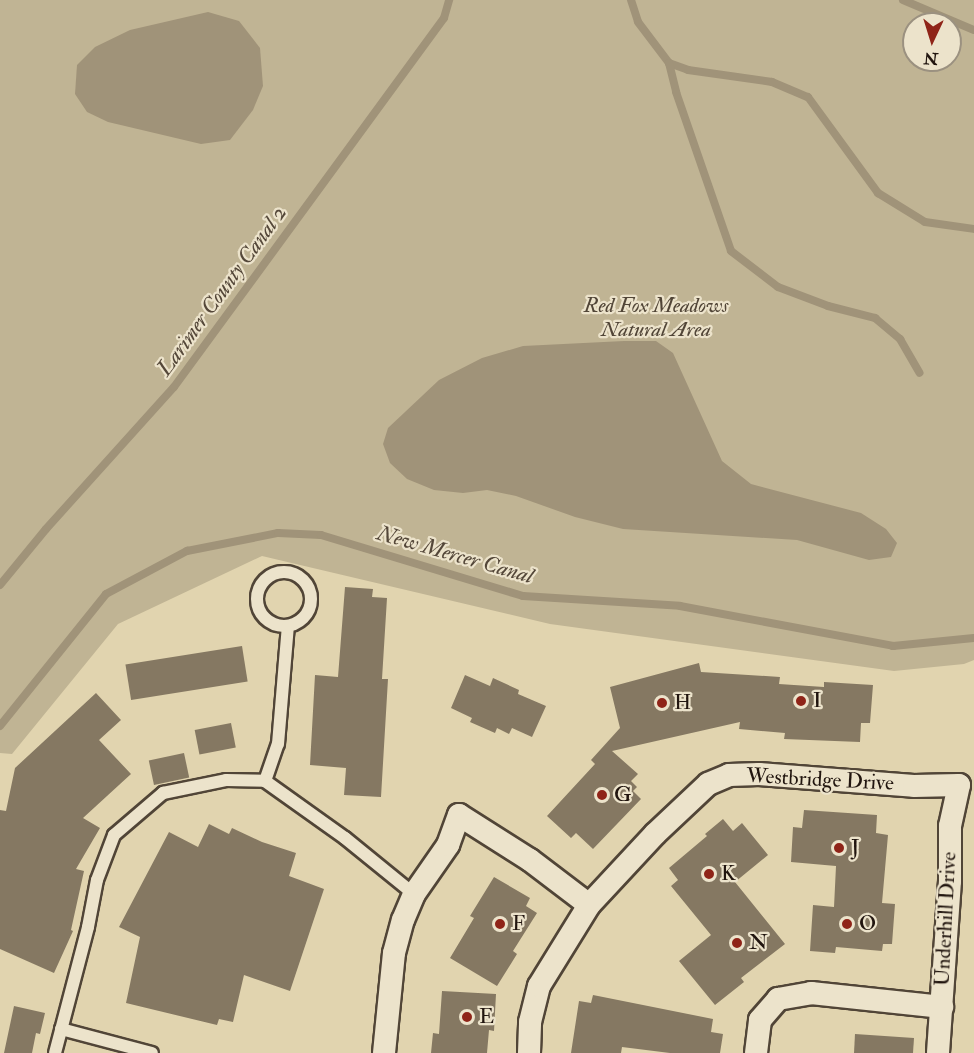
<!DOCTYPE html>
<html>
<head>
<meta charset="utf-8">
<style>
  body { margin:0 }
  #map { position:relative; width:974px; height:1053px; overflow:hidden; background:#e1d4af; font-family:"IM FELL Double Pica",serif }
  div>[style] { position:absolute }
  [style*='--x'] { left:calc(var(--x)*1px); top:calc(var(--y)*1px); width:calc(var(--w)*1px); rotate:calc(var(--a)*1deg) }
  .green>* { inset:0; background:#c0b494 }
  .water>* { inset:0; background:#a09379 }
  .stream>* { height:8px; margin:-4px; padding:0 4px; transform-origin:4px; border-radius:4px; background:#a09379 }
  .building>* { inset:0; background:#857862; transform-origin:0 0 }
  .roads { filter:drop-shadow(2px 0 #514537) drop-shadow(-2px 0 #514537) drop-shadow(0 2px #514537) drop-shadow(0 -2px #514537) }
  .service>* { height:12px; margin:-6px; padding:0 6px; transform-origin:6px; border-radius:6px; background:#ece3cb }
  .service>.ring { margin:-6px; padding:0; box-sizing:content-box; background:none; border:12px solid #ece3cb; border-radius:50% }
  .minor>* { height:22px; margin:-11px; padding:0 11px; transform-origin:11px; border-radius:11px; background:#ece3cb }
  .dots>* { width:16px; height:16px; translate:-50% -50%; box-sizing:border-box; border:3px solid #ece3cb; border-radius:50% }
  span { translate:-50% -50%; white-space:nowrap; text-align:center; line-height:1.15; -webkit-text-stroke:4.5px #ece3cb; paint-order:stroke }
  .park-label { font-size:21px; color:#514537; font-style:italic }
  .poi-label { font-size:21px; color:#21150f }
  .left { translate:0 -50%; text-align:left }
  .street-label { font-size:21px; color:#21150f }
  .water-label { font-size:22px; color:#544739; font-style:italic }
  .north { position:absolute; left:902px; top:12px; width:60px; height:60px; box-sizing:border-box; background:#ece3cb; border:2px solid #9b9180; border-radius:50%; rotate:184deg; font-size:16px; font-weight:700; line-height:24px; text-align:center; color:#21150f }
  .north::after { content:''; display:block; margin:auto; width:21px; height:27px; background:#8f2418; clip-path:polygon(50% 0,100% 100%,50% 72%,0 100%) }
</style>
</head>
<body>
<div id="map">
  <div class="green">
    <i style="clip-path:polygon(evenodd,0 0,974px 0,974px 660px,964px 664px,894px 671px,550px 624px,262px 556px,118px 624px,12px 754px,0 753px,0 0,914px 24px,950px 24px,950px 60px,914px 60px,914px 24px)"></i>
  </div>
  <div class="water">
    <i style="clip-path:polygon(208px 12px,239px 21px,260px 48px,263px 86px,253px 110px,230px 140px,201px 144px,108px 122px,87px 112px,75px 94px,77px 65px,95px 47px,130px 30px)"></i>
    <i style="clip-path:polygon(624px 341px,656px 341px,673px 353px,722px 461px,751px 484px,861px 513px,886px 529px,897px 543px,891px 557px,869px 560px,797px 540px,623px 529px,575px 517px,516px 496px,487px 490px,463px 493px,434px 490px,407px 479px,390px 463px,383px 444px,388px 428px,439px 380px,482px 358px,523px 346px)"></i>
  </div>
  <div class="stream">
    <i style="--x:631;--y:0;--w:23;--a:72"></i>
    <i style="--x:638;--y:22;--w:51;--a:52.9"></i>
    <i style="--x:669;--y:63;--w:20;--a:20"></i>
    <i style="--x:688;--y:70;--w:85;--a:8.1"></i>
    <i style="--x:772;--y:82;--w:39;--a:23"></i>
    <i style="--x:808;--y:97;--w:119;--a:53.9"></i>
    <i style="--x:878;--y:193;--w:55;--a:31.7"></i>
    <i style="--x:925;--y:222;--w:49;--a:8.1"></i>
    <i style="--x:903;--y:0;--w:77;--a:22.9"></i>
    <i style="--x:669;--y:63;--w:30;--a:76"></i>
    <i style="--x:676;--y:92;--w:168;--a:70.9"></i>
    <i style="--x:731;--y:251;--w:59;--a:37.5"></i>
    <i style="--x:778;--y:287;--w:53;--a:20.8"></i>
    <i style="--x:828;--y:306;--w:49;--a:14.3"></i>
    <i style="--x:875;--y:318;--w:33;--a:40"></i>
    <i style="--x:900;--y:339;--w:39;--a:60"></i>
    <i style="--x:0;--y:585;--w:72;--a:-50.6"></i>
    <i style="--x:46;--y:529;--w:191;--a:-48"></i>
    <i style="--x:174;--y:387;--w:457;--a:-53.8"></i>
    <i style="--x:444;--y:18;--w:19;--a:-74"></i>
    <i style="--x:0;--y:726;--w:169;--a:-51.2"></i>
    <i style="--x:106;--y:594;--w:92;--a:-28"></i>
    <i style="--x:187;--y:551;--w:93;--a:-11.2"></i>
    <i style="--x:278;--y:533;--w:43;--a:2.7"></i>
    <i style="--x:321;--y:535;--w:211;--a:16.8"></i>
    <i style="--x:523;--y:596;--w:157;--a:3.6"></i>
    <i style="--x:680;--y:606;--w:217;--a:10.6"></i>
    <i style="--x:893;--y:646;--w:81;--a:-5.6"></i>
  </div>
  <div class="building">
    <i style="clip-path:polygon(345px 587px,373px 589px,372px 597px,387px 598px,382px 679px,388px 679px,381px 797px,344px 795px,346px 768px,310px 765px,315px 675px,338px 677px)"></i>
    <i style="left:242px;top:646px;width:36px;height:118px;rotate:81deg"></i>
    <i style="clip-path:polygon(699px 663px,701px 672px,780px 677px,779px 684px,824px 687px,824px 682px,873px 685px,870px 723px,861px 723px,860px 742px,784px 739px,785px 733px,739px 729px,740px 722px,612px 751px,638px 774px,631px 781px,637px 787px,633px 791px,641px 799px,593px 849px,576px 833px,571px 838px,547px 816px,595px 764px,591px 760px,620px 728px,610px 687px)"></i>
    <i style="clip-path:polygon(465px 675px,490px 686px,493px 678px,519px 690px,518px 694px,546px 706px,532px 737px,512px 728px,509px 734px,497px 728px,495px 733px,470px 722px,472px 718px,451px 708px)"></i>
    <i style="clip-path:polygon(96px 693px,121px 720px,99px 740px,131px 774px,83px 818px,100px 828px,76px 869px,84px 871px,71px 930px,73px 931px,54px 973px,0 949px,0 810px,6px 811px,15px 768px)"></i>
    <i style="left:231px;top:723px;width:25px;height:37px;rotate:79deg"></i>
    <i style="left:184px;top:753px;width:25px;height:36px;rotate:78deg"></i>
    <i style="clip-path:polygon(804px 810px,877px 815px,876px 833px,888px 835px,882px 903px,895px 904px,892px 944px,883px 944px,882px 951px,836px 947px,835px 953px,810px 951px,813px 905px,834px 907px,836px 866px,791px 862px,793px 827px,802px 828px)"></i>
    <i style="clip-path:polygon(723px 819px,733px 831px,742px 823px,768px 855px,735px 882px,785px 944px,741px 978px,744px 982px,715px 1005px,679px 961px,711px 935px,671px 886px,678px 880px,669px 868px,707px 836px,705px 834px)"></i>
    <i style="clip-path:polygon(209px 824px,229px 834px,232px 828px,262px 842px,296px 853px,289px 876px,324px 889px,290px 991px,244px 975px,233px 1022px,219px 1019px,217px 1025px,126px 1003px,140px 937px,119px 927px,169px 832px,198px 847px)"></i>
    <i style="clip-path:polygon(494px 877px,530px 898px,526px 906px,537px 913px,513px 951px,517px 954px,497px 986px,450px 958px,474px 918px,470px 916px)"></i>
    <i style="clip-path:polygon(442px 991px,496px 994px,494px 1031px,489px 1030px,487px 1053px,431px 1053px,433px 1033px,439px 1034px)"></i>
    <i style="clip-path:polygon(593px 995px,713px 1019px,711px 1032px,723px 1034px,720px 1053px,670px 1053px,622px 1047px,621px 1053px,571px 1053px,579px 1001px,591px 1003px)"></i>
    <i style="clip-path:polygon(14px 1006px,45px 1013px,40px 1034px,36px 1033px,32px 1053px,4px 1053px)"></i>
    <i style="clip-path:polygon(855px 1034px,914px 1038px,913px 1053px,854px 1053px)"></i>
  </div>
  <div class="roads">
    <div class="service">
      <i class="ring" style="left:257px;top:572px;width:42px;height:42px"></i>
      <i style="--x:265;--y:781;--w:39;--a:-71"></i>
      <i style="--x:278;--y:744;--w:118;--a:-85.2"></i>
      <i style="--x:61;--y:1029;--w:94;--a:14.8"></i>
      <i style="--x:55;--y:1053;--w:130;--a:-75.3"></i>
      <i style="--x:88;--y:927;--w:48;--a:-79.2"></i>
      <i style="--x:97;--y:880;--w:48;--a:-69.3"></i>
      <i style="--x:114;--y:835;--w:65;--a:-40.6"></i>
      <i style="--x:163;--y:793;--w:64;--a:-11.7"></i>
      <i style="--x:226;--y:780;--w:39;--a:1"></i>
      <i style="--x:265;--y:781;--w:98;--a:35.5"></i>
      <i style="--x:345;--y:838;--w:89;--a:39.1"></i>
    </div>
    <div class="minor">
      <i style="--x:384;--y:1053;--w:100;--a:-84.3"></i>
      <i style="--x:394;--y:953;--w:34;--a:-75"></i>
      <i style="--x:403;--y:920;--w:28;--a:-67"></i>
      <i style="--x:414;--y:894;--w:60;--a:-55.2"></i>
      <i style="--x:448;--y:845;--w:32;--a:-70"></i>
      <i style="--x:459;--y:815;--w:84;--a:32.4"></i>
      <i style="--x:530;--y:860;--w:74;--a:37.3"></i>
      <i style="--x:529;--y:1053;--w:31;--a:-88"></i>
      <i style="--x:530;--y:1022;--w:37;--a:-76"></i>
      <i style="--x:539;--y:986;--w:95;--a:-58.3"></i>
      <i style="--x:589;--y:905;--w:97;--a:-47.1"></i>
      <i style="--x:655;--y:834;--w:73;--a:-43.3"></i>
      <i style="--x:708;--y:784;--w:23;--a:-23"></i>
      <i style="--x:729;--y:775;--w:30;--a:-2"></i>
      <i style="--x:759;--y:774;--w:155;--a:4.4"></i>
      <i style="--x:914;--y:786;--w:45;--a:-1.3"></i>
      <i style="--x:959;--y:785;--w:42;--a:102.4"></i>
      <i style="--x:950;--y:826;--w:55;--a:90"></i>
      <i style="--x:950;--y:881;--w:172;--a:94"></i>
      <i style="--x:756;--y:1053;--w:33;--a:-83"></i>
      <i style="--x:760;--y:1020;--w:28;--a:-49"></i>
      <i style="--x:778;--y:999;--w:34;--a:-10"></i>
      <i style="--x:811;--y:993;--w:132;--a:6.1"></i>
    </div>
  </div>
  <div class="dots">
    <i style="left:801px;top:701px;background:#8f2418"></i>
    <i style="left:662px;top:703px;background:#8f2418"></i>
    <i style="left:602px;top:795px;background:#8f2418"></i>
    <i style="left:839px;top:848px;background:#8f2418"></i>
    <i style="left:709px;top:874px;background:#8f2418"></i>
    <i style="left:500px;top:924px;background:#8f2418"></i>
    <i style="left:847px;top:924px;background:#8f2418"></i>
    <i style="left:737px;top:943px;background:#8f2418"></i>
    <i style="left:467px;top:1017px;background:#8f2418"></i>
  </div>
  <div class="park-label">
    <span style="left:656px;top:318px">Red Fox Meadows<br>Natural Area</span>
  </div>
  <div class="poi-label">
    <span class="left" style="left:813px;top:701px">I</span>
    <span class="left" style="left:674px;top:703px">H</span>
    <span class="left" style="left:614px;top:795px">G</span>
    <span class="left" style="left:851px;top:848px">J</span>
    <span class="left" style="left:721px;top:874px">K</span>
    <span class="left" style="left:512px;top:924px">F</span>
    <span class="left" style="left:859px;top:924px">O</span>
    <span class="left" style="left:749px;top:943px">N</span>
    <span class="left" style="left:479px;top:1017px">E</span>
  </div>
  <div class="street-label">
    <span style="left:820px;top:780px;rotate:3deg">Westbridge Drive</span>
    <span style="left:946px;top:919px;rotate:-87deg">Underhill Drive</span>
  </div>
  <div class="water-label">
    <span style="left:222px;top:291px;rotate:-54deg">Larimer County Canal 2</span>
    <span style="left:455px;top:555px;rotate:16deg">New Mercer Canal</span>
  </div>
  <div class="north">N</div>
</div>
</body>
</html>
